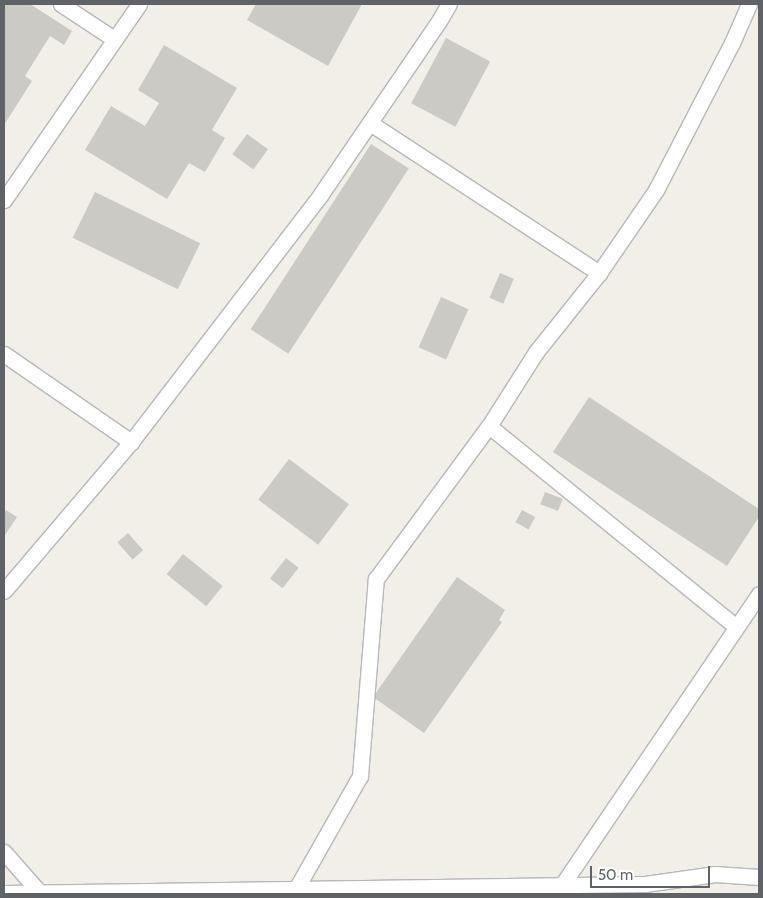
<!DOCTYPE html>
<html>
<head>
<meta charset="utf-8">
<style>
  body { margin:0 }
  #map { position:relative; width:763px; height:898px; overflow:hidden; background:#f1efe8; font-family:Cabin,sans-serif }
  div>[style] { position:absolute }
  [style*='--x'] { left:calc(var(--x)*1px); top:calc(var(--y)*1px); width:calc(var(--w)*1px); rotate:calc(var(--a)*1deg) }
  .building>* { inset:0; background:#cccac5; transform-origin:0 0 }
  .roads { filter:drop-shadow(1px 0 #b5b8bc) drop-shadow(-1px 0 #b5b8bc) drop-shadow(0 1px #b5b8bc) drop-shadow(0 -1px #b5b8bc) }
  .minor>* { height:15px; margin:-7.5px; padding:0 7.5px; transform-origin:7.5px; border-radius:7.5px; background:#fff }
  span { translate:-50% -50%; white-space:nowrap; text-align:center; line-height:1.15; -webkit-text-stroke:5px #fff; paint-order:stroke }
  .frame { position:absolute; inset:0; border:5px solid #5f6368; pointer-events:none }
  .scale { position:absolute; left:590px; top:866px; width:120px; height:22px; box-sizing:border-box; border:2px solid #5f6368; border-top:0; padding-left:6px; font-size:15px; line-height:18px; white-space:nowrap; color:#5f6368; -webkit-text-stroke:4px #fff; paint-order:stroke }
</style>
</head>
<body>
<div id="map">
  <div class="building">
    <i style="clip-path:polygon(4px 4px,30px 4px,72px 31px,64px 45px,50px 36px,25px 76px,32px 81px,4px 125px)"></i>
    <i style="clip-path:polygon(256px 4px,362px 4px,328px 66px,247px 20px)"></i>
    <i style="left:446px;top:38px;width:50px;height:74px;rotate:28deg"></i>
    <i style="clip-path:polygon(164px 45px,237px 88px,212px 130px,225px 138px,205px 172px,189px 163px,167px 199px,85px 150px,111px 106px,145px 126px,159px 103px,138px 90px)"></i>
    <i style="left:247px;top:134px;width:26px;height:25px;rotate:36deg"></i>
    <i style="left:371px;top:144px;width:45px;height:221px;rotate:33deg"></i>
    <i style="left:95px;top:192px;width:117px;height:51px;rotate:26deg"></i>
    <i style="left:500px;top:273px;width:15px;height:27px;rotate:23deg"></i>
    <i style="left:441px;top:297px;width:30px;height:55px;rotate:24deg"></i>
    <i style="clip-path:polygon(589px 397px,759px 509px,759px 517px,727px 566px,553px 452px)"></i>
    <i style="left:289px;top:459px;width:75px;height:51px;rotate:37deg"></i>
    <i style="left:545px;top:492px;width:19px;height:13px;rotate:21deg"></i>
    <i style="clip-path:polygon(6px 510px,17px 517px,5px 535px,4px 514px)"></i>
    <i style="left:522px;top:510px;width:15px;height:14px;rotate:28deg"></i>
    <i style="left:128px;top:533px;width:23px;height:14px;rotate:49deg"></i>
    <i style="left:183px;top:554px;width:51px;height:26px;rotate:39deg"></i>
    <i style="left:286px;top:558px;width:16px;height:26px;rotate:38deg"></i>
    <i style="clip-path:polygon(457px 577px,505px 610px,499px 620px,502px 622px,424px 733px,373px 697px)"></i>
  </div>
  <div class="roads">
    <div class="minor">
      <i style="--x:61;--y:4;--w:64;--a:33.4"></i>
      <i style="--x:370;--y:123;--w:274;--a:33.2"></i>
      <i style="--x:4;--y:200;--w:238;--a:-55.4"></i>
      <i style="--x:4;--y:354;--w:155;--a:34.7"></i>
      <i style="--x:489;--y:426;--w:318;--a:39.1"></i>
      <i style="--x:4;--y:591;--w:196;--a:-49.6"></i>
      <i style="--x:131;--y:442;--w:312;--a:-52.5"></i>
      <i style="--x:321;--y:194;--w:209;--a:-55.7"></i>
      <i style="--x:439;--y:21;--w:20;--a:-60"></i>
      <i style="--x:4;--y:852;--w:55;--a:48.7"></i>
      <i style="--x:562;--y:885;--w:351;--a:-55.9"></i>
      <i style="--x:296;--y:889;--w:130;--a:-60.5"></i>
      <i style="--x:360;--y:776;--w:198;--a:-85.4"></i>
      <i style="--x:376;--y:579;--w:190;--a:-53.6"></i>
      <i style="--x:489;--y:426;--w:88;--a:-57.6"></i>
      <i style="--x:536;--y:352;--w:101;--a:-51.4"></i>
      <i style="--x:599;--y:273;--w:101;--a:-55.5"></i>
      <i style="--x:656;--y:190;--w:165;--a:-62.7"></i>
      <i style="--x:732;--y:43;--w:43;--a:-66.4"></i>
      <i style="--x:4;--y:893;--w:641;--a:-0.8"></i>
      <i style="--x:645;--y:884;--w:71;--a:-8.1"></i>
      <i style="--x:715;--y:874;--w:44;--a:3.9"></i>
    </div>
  </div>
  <div class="frame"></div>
  <div class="scale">50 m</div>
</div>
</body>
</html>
